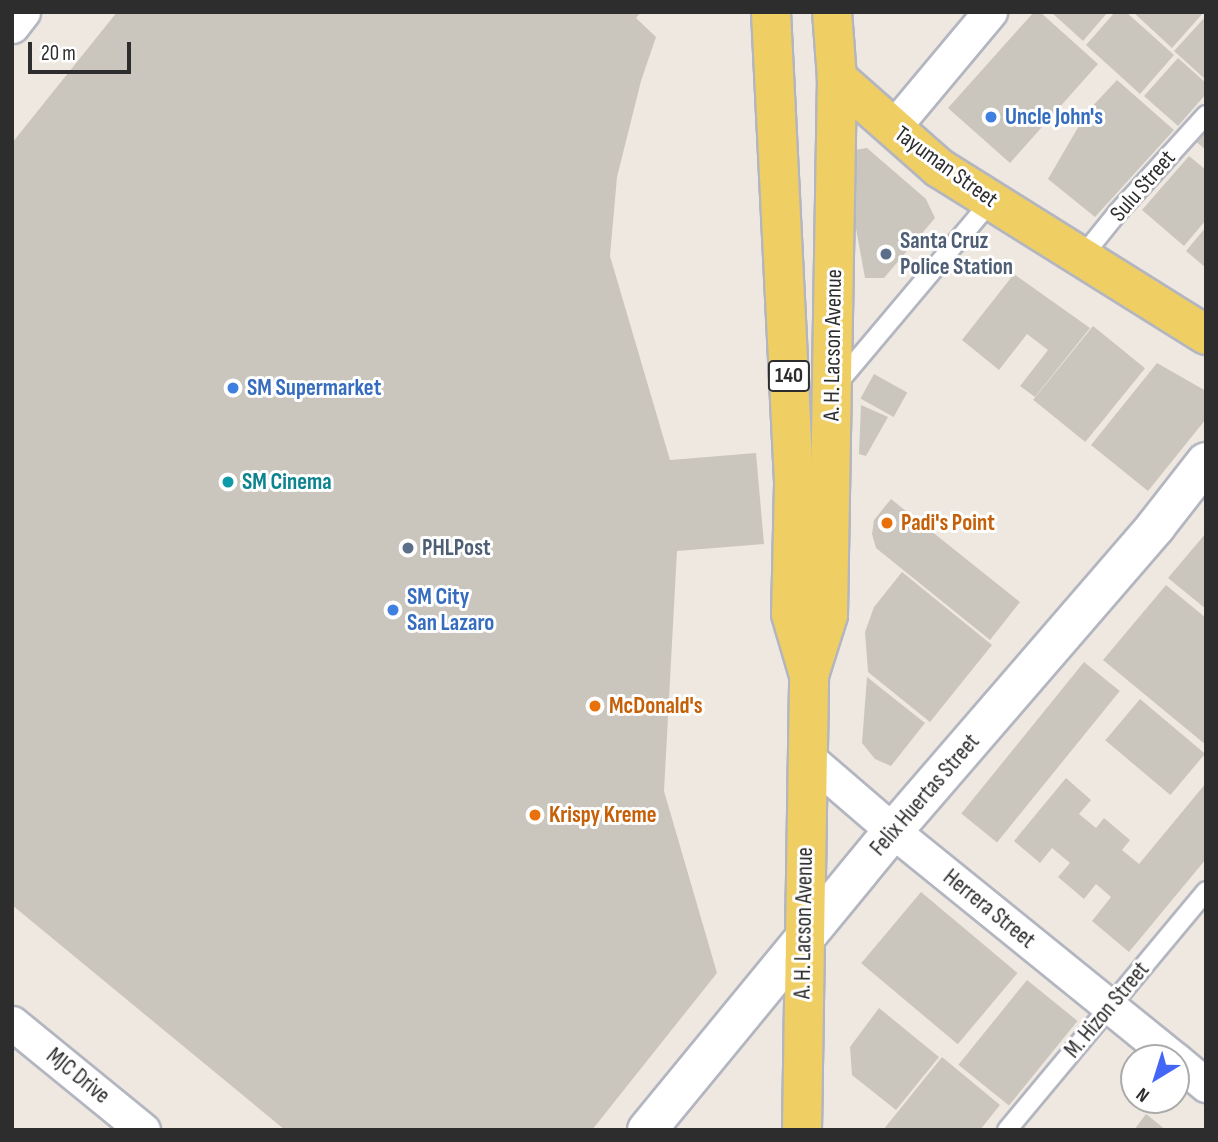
<!DOCTYPE html>
<html>
<head>
<meta charset="utf-8">
<style>
  body { margin:0 }
  #map { position:relative; width:1218px; height:1142px; overflow:hidden; background:#eee8e0; font-family:"Sofia Sans Condensed",sans-serif }
  div>[style] { position:absolute }
  [style*='--x'] { left:calc(var(--x)*1px); top:calc(var(--y)*1px); width:calc(var(--w)*1px); rotate:calc(var(--a)*1deg) }
  .building>* { inset:0; background:#cac6be; transform-origin:0 0 }
  .roads { filter:drop-shadow(2px 0 #b3b6c0) drop-shadow(-2px 0 #b3b6c0) drop-shadow(0 2px #b3b6c0) drop-shadow(0 -2px #b3b6c0) }
  .lane>* { height:18px; margin:-9px; padding:0 9px; transform-origin:9px; border-radius:9px; background:#fff }
  .street>* { height:33px; margin:-16.5px; padding:0 16.5px; transform-origin:16.5px; border-radius:16.5px; background:#fff }
  .secondary>* { height:38px; margin:-19px; padding:0 19px; transform-origin:19px; border-radius:19px; background:#fff }
  .primary>* { height:38px; margin:-19px; padding:0 19px; transform-origin:19px; border-radius:19px; background:#efce64 }
  .dots>* { width:19px; height:19px; translate:-50% -50%; box-sizing:border-box; border:4px solid #fff; border-radius:50% }
  span { translate:-50% -50%; white-space:nowrap; text-align:center; line-height:1.15; -webkit-text-stroke:6px #fff; paint-order:stroke }
  .shield-label span { padding:2px 5px; background:#fff; border:2px solid; border-radius:5px; -webkit-text-stroke-width:0 }
  .shield-label { font-size:21px; color:#2d2d2d; font-weight:700 }
  .shop-label { font-size:23px; color:#366cbe; font-weight:700 }
  .left { translate:0 -50%; text-align:left }
  .street-label { font-size:23px; color:#2d2d2d }
  .service-label { font-size:23px; color:#4e5e75; font-weight:700 }
  .culture-label { font-size:23px; color:#0d838f; font-weight:700 }
  .food-label { font-size:23px; color:#c56008; font-weight:700 }
  .frame { position:absolute; inset:0; border:14px solid #2d2d2d; pointer-events:none }
  .north { position:absolute; left:1120px; top:1044px; width:70px; height:70px; box-sizing:border-box; background:#fff; border:2px solid #ababab; border-radius:50%; rotate:218deg; font-size:19px; font-weight:700; line-height:28px; text-align:center; color:#2d2d2d }
  .north::after { content:''; display:block; margin:auto; width:24px; height:32px; background:#4466f7; clip-path:polygon(50% 0,100% 100%,50% 72%,0 100%) }
  .scale { position:absolute; left:28px; top:42px; width:103px; height:32px; box-sizing:border-box; border:4px solid #2d2d2d; border-top:0; padding-left:9px; font-size:21px; line-height:24px; white-space:nowrap; color:#2d2d2d; -webkit-text-stroke:5px #fff; paint-order:stroke }
</style>
</head>
<body>
<div id="map">
  <div class="building">
    <i style="clip-path:polygon(117px 12px,641px 12px,636px 18px,656px 37px,641px 81px,617px 177px,610px 256px,670px 460px,756px 453px,764px 544px,677px 551px,664px 791px,717px 973px,592px 1130px,285px 1130px,12px 905px,12px 143px)"></i>
    <i style="clip-path:polygon(1034px 12px,1040px 12px,1098px 64px,1010px 163px,948px 108px)"></i>
    <i style="clip-path:polygon(1051px 12px,1108px 12px,1083px 41px)"></i>
    <i style="clip-path:polygon(1115px 12px,1126px 12px,1174px 55px,1140px 94px,1086px 45px)"></i>
    <i style="clip-path:polygon(1133px 12px,1204px 12px,1172px 48px)"></i>
    <i style="clip-path:polygon(1206px 16px,1206px 80px,1174px 51px)"></i>
    <i style="clip-path:polygon(1178px 58px,1206px 83px,1206px 94px,1178px 126px,1144px 96px)"></i>
    <i style="clip-path:polygon(1117px 80px,1174px 130px,1095px 217px,1048px 179px,1087px 112px)"></i>
    <i style="clip-path:polygon(1206px 126px,1206px 150px,1194px 140px)"></i>
    <i style="clip-path:polygon(867px 148px,926px 199px,935px 218px,884px 278px,865px 278px,842px 152px)"></i>
    <i style="clip-path:polygon(1189px 156px,1206px 170px,1206px 220px,1184px 246px,1142px 210px)"></i>
    <i style="clip-path:polygon(1206px 227px,1206px 268px,1186px 251px)"></i>
    <i style="clip-path:polygon(1014px 274px,1090px 328px,1035px 397px,1020px 386px,1048px 350px,1027px 334px,999px 370px,962px 340px)"></i>
    <i style="left:1093px;top:326px;width:67px;height:95px;rotate:39deg"></i>
    <i style="clip-path:polygon(1157px 363px,1206px 391px,1206px 419px,1148px 491px,1091px 445px)"></i>
    <i style="left:874px;top:374px;width:38px;height:28px;rotate:29deg"></i>
    <i style="clip-path:polygon(861px 405px,888px 417px,866px 456px,859px 454px)"></i>
    <i style="clip-path:polygon(891px 499px,1020px 602px,990px 640px,876px 548px,872px 534px,874px 520px)"></i>
    <i style="clip-path:polygon(1206px 533px,1206px 609px,1168px 578px)"></i>
    <i style="clip-path:polygon(902px 572px,992px 645px,930px 722px,868px 672px,865px 632px,874px 607px)"></i>
    <i style="clip-path:polygon(1166px 585px,1206px 618px,1206px 745px,1103px 660px)"></i>
    <i style="left:1084px;top:662px;width:46px;height:195px;rotate:39deg"></i>
    <i style="clip-path:polygon(867px 677px,925px 723px,891px 766px,875px 759px,862px 743px)"></i>
    <i style="left:1140px;top:699px;width:85px;height:54px;rotate:40deg"></i>
    <i style="clip-path:polygon(1066px 778px,1091px 800px,1079px 814px,1096px 828px,1104px 818px,1130px 840px,1122px 850px,1139px 864px,1206px 783px,1206px 859px,1129px 952px,1092px 921px,1111px 897px,1096px 884px,1084px 899px,1058px 877px,1070px 863px,1052px 848px,1040px 863px,1014px 841px)"></i>
    <i style="left:921px;top:892px;width:126px;height:93px;rotate:40deg"></i>
    <i style="left:1027px;top:980px;width:65px;height:109px;rotate:39deg"></i>
    <i style="clip-path:polygon(879px 1008px,939px 1057px,896px 1110px,852px 1075px,850px 1047px)"></i>
    <i style="clip-path:polygon(942px 1057px,1000px 1105px,980px 1130px,883px 1130px)"></i>
    <i style="clip-path:polygon(1146px 1114px,1166px 1130px,1134px 1130px)"></i>
  </div>
  <div class="roads">
    <div class="lane">
      <i style="--x:1081;--y:258;--w:59;--a:-51.2"></i>
      <i style="--x:1118;--y:212;--w:131;--a:-47.8"></i>
      <i style="--x:837;--y:384;--w:239;--a:-49.9"></i>
      <i style="--x:1007;--y:1130;--w:311;--a:-50.2"></i>
    </div>
    <div class="street">
      <i style="--x:12;--y:26;--w:18;--a:-52"></i>
      <i style="--x:892;--y:129;--w:153;--a:-50.1"></i>
      <i style="--x:807;--y:757;--w:113;--a:40.7"></i>
      <i style="--x:893;--y:831;--w:360;--a:39"></i>
      <i style="--x:12;--y:1023;--w:169;--a:39.2"></i>
      <i style="--x:1176;--y:1060;--w:39;--a:40"></i>
    </div>
    <div class="secondary">
      <i style="--x:647;--y:1130;--w:387;--a:-50.6"></i>
      <i style="--x:893;--y:831;--w:403;--a:-49.2"></i>
      <i style="--x:1156;--y:526;--w:81;--a:-52"></i>
    </div>
    <div class="primary">
      <i style="--x:771;--y:12;--w:474;--a:87.2"></i>
      <i style="--x:794;--y:485;--w:129;--a:91.3"></i>
      <i style="--x:791;--y:614;--w:64;--a:73.6"></i>
      <i style="--x:837;--y:78;--w:136;--a:41.4"></i>
      <i style="--x:939;--y:168;--w:315;--a:32"></i>
      <i style="--x:802;--y:1130;--w:455;--a:-89.1"></i>
      <i style="--x:809;--y:675;--w:63;--a:-72.4"></i>
      <i style="--x:828;--y:615;--w:537;--a:-89.04"></i>
      <i style="--x:837;--y:78;--w:66;--a:-94.3"></i>
    </div>
  </div>
  <div class="dots">
    <i style="left:991px;top:117px;background:#3f7fe0"></i>
    <i style="left:886px;top:254px;background:#5c6f8a"></i>
    <i style="left:233px;top:388px;background:#3f7fe0"></i>
    <i style="left:228px;top:482px;background:#0f9aa8"></i>
    <i style="left:887px;top:523px;background:#e8710a"></i>
    <i style="left:408px;top:548px;background:#5c6f8a"></i>
    <i style="left:393px;top:610px;background:#3f7fe0"></i>
    <i style="left:595px;top:706px;background:#e8710a"></i>
    <i style="left:535px;top:815px;background:#e8710a"></i>
  </div>
  <div class="shield-label">
    <span style="left:789px;top:376px">140</span>
  </div>
  <div class="shop-label">
    <span class="left" style="left:1005px;top:117px">Uncle John's</span>
    <span class="left" style="left:247px;top:388px">SM Supermarket</span>
    <span class="left" style="left:407px;top:610px">SM City<br>San Lazaro</span>
  </div>
  <div class="street-label">
    <span style="left:946px;top:167px;rotate:36deg">Tayuman Street</span>
    <span style="left:1143px;top:186px;rotate:-49deg">Sulu Street</span>
    <span style="left:833px;top:345px;rotate:-89deg">A. H. Lacson Avenue</span>
    <span style="left:925px;top:795px;rotate:-49deg">Felix Huertas Street</span>
    <span style="left:989px;top:909px;rotate:39deg">Herrera Street</span>
    <span style="left:804px;top:923px;rotate:-89deg">A. H. Lacson Avenue</span>
    <span style="left:1107px;top:1010px;rotate:-50deg">M. Hizon Street</span>
    <span style="left:78px;top:1076px;rotate:39deg">MJC Drive</span>
  </div>
  <div class="service-label">
    <span class="left" style="left:900px;top:254px">Santa Cruz<br>Police Station</span>
    <span class="left" style="left:422px;top:548px">PHLPost</span>
  </div>
  <div class="culture-label">
    <span class="left" style="left:242px;top:482px">SM Cinema</span>
  </div>
  <div class="food-label">
    <span class="left" style="left:901px;top:523px">Padi's Point</span>
    <span class="left" style="left:609px;top:706px">McDonald's</span>
    <span class="left" style="left:549px;top:815px">Krispy Kreme</span>
  </div>
  <div class="frame"></div>
  <div class="north">N</div>
  <div class="scale">20 m</div>
</div>
</body>
</html>
